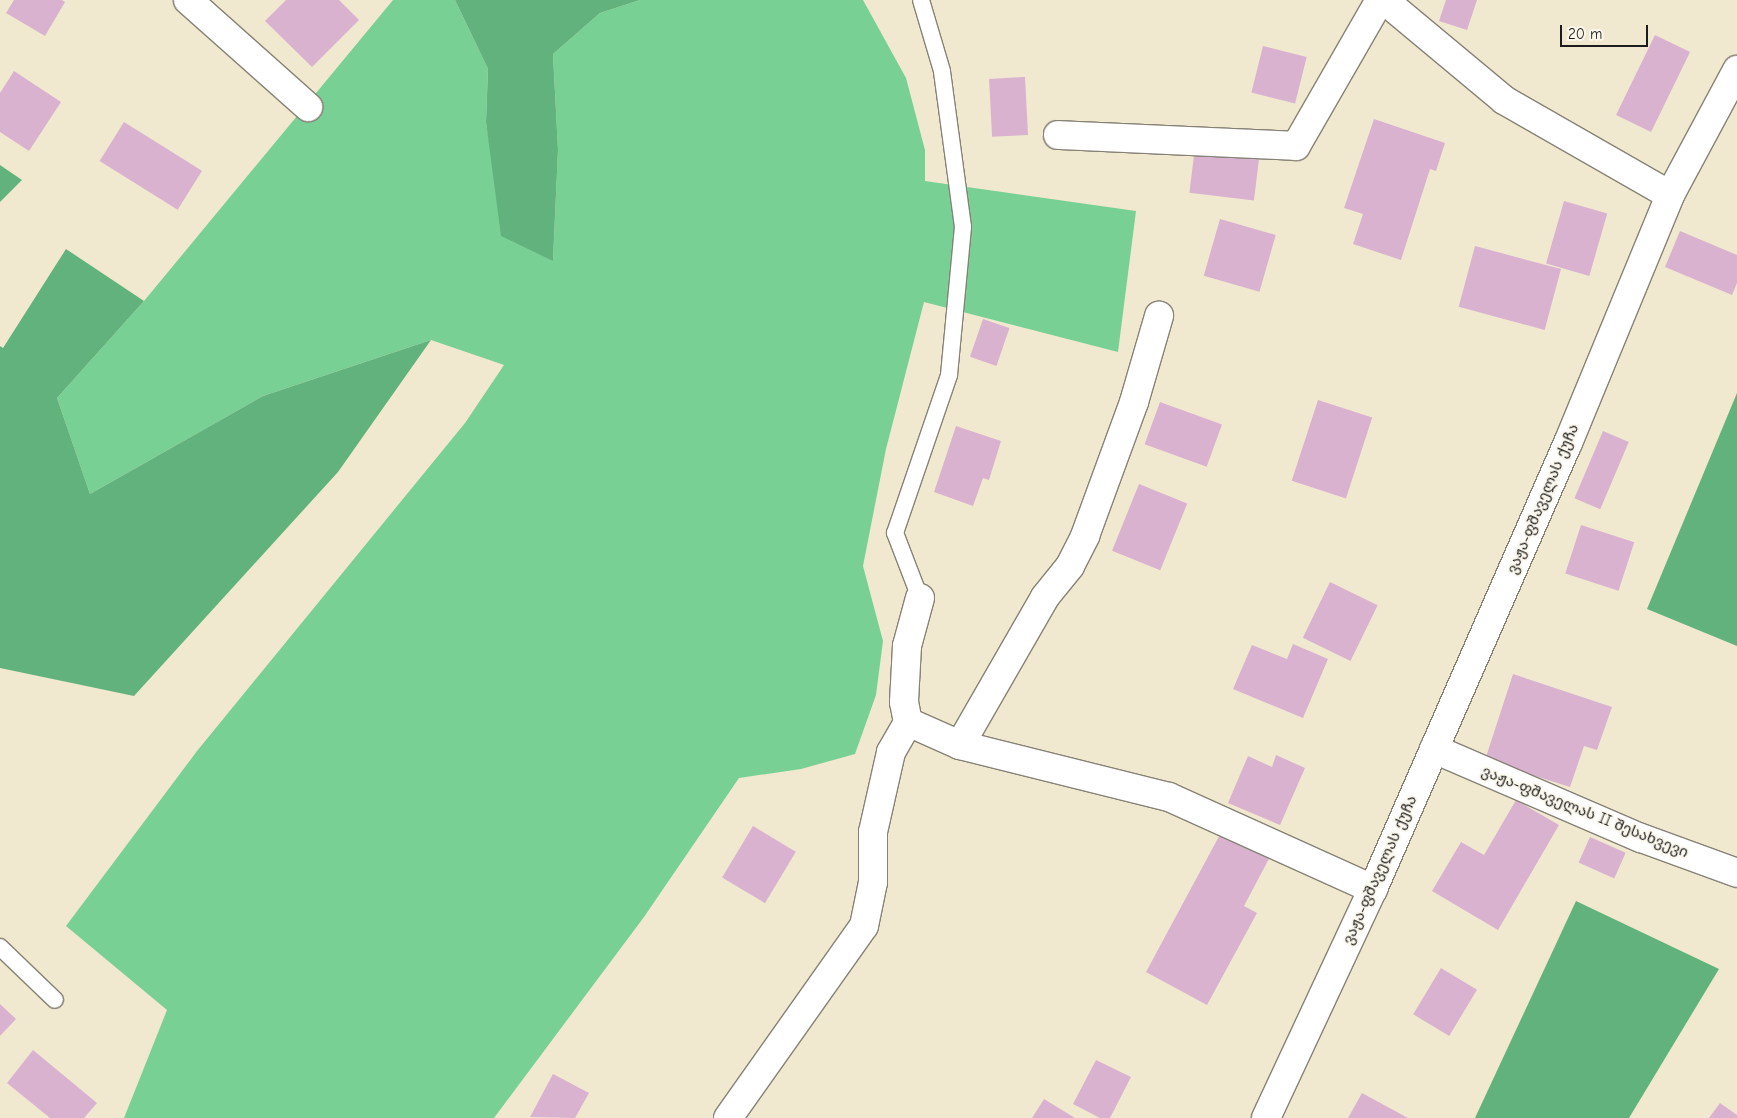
<!DOCTYPE html>
<html>
<head>
<meta charset="utf-8">
<style>
  body { margin:0 }
  #map { position:relative; width:1737px; height:1118px; overflow:hidden; background:#f1e9cf; font-family:"Comic Neue","Noto Sans Georgian",sans-serif }
  div>[style] { position:absolute }
  [style*='--x'] { left:calc(var(--x)*1px); top:calc(var(--y)*1px); width:calc(var(--w)*1px); rotate:calc(var(--a)*1deg) }
  .green>* { inset:0; background:#79d095 }
  .forest>* { inset:0; background:#62b27e }
  .building>* { inset:0; background:#d9b2d0; transform-origin:0 0 }
  .roads { filter:drop-shadow(1px 0 #868276) drop-shadow(-1px 0 #868276) drop-shadow(0 1px #868276) drop-shadow(0 -1px #868276) }
  .service>* { height:16px; margin:-8px; padding:0 8px; transform-origin:8px; border-radius:8px; background:#fff }
  .minor>* { height:28px; margin:-14px; padding:0 14px; transform-origin:14px; border-radius:14px; background:#fff }
  span { translate:-50% -50%; white-space:nowrap; text-align:center; line-height:1.15; -webkit-text-stroke:4px #fbf7ec; paint-order:stroke }
  .street-label { font-size:15px; color:#1c1c1c }
  .scale { position:absolute; left:1560px; top:25px; width:88px; height:22px; box-sizing:border-box; border:2px solid #1c1c1c; border-top:0; padding-left:6px; font-size:15px; line-height:18px; white-space:nowrap; color:#1c1c1c; -webkit-text-stroke:4px #fbf7ec; paint-order:stroke }
</style>
</head>
<body>
<div id="map">
  <div class="green">
    <i style="clip-path:polygon(393px 0,455px 0,488px 69px,486px 122px,494px 172px,553px 261px,558px 150px,553px 54px,600px 13px,640px 0,863px 0,906px 78px,925px 150px,925px 181px,1136px 211px,1118px 352px,924px 302px,886px 449px,863px 566px,883px 641px,876px 695px,855px 754px,801px 769px,739px 778px,644px 917px,494px 1118px,124px 1118px,167px 1010px,66px 926px,197px 751px,465px 423px,504px 365px,431px 340px,263px 396px,90px 494px,57px 398px,144px 301px)"></i>
  </div>
  <div class="forest">
    <i style="clip-path:polygon(455px 0,640px 0,600px 13px,553px 54px,558px 150px,553px 261px,501px 236px,486px 122px,488px 69px)"></i>
    <i style="clip-path:polygon(0 165px,22px 180px,0 202px)"></i>
    <i style="clip-path:polygon(66px 249px,144px 301px,57px 398px,90px 494px,263px 396px,431px 340px,338px 472px,134px 696px,0 668px,0 346px,3px 348px)"></i>
    <i style="clip-path:polygon(1737px 393px,1737px 646px,1647px 609px)"></i>
    <i style="clip-path:polygon(1576px 901px,1719px 969px,1629px 1118px,1475px 1118px)"></i>
  </div>
  <div class="building">
    <i style="clip-path:polygon(14px 0,62px 0,65px 2px,45px 36px,6px 13px)"></i>
    <i style="clip-path:polygon(286px 0,339px 0,359px 20px,312px 67px,265px 21px)"></i>
    <i style="clip-path:polygon(1446px 0,1477px 0,1467px 30px,1439px 21px)"></i>
    <i style="left:1655px;top:35px;width:39px;height:89px;rotate:26deg"></i>
    <i style="left:1263px;top:46px;width:45px;height:48px;rotate:14deg"></i>
    <i style="clip-path:polygon(14px 71px,61px 102px,29px 151px,0 132px,0 93px)"></i>
    <i style="left:1025px;top:77px;width:58px;height:36px;rotate:87deg"></i>
    <i style="clip-path:polygon(1374px 119px,1445px 143px,1436px 171px,1430px 169px,1401px 260px,1353px 244px,1363px 214px,1344px 208px)"></i>
    <i style="left:124px;top:122px;width:92px;height:46px;rotate:32deg"></i>
    <i style="left:1195px;top:147px;width:65px;height:46px;rotate:7deg"></i>
    <i style="left:1564px;top:201px;width:45px;height:65px;rotate:16deg"></i>
    <i style="left:1220px;top:219px;width:58px;height:59px;rotate:16deg"></i>
    <i style="clip-path:polygon(1680px 231px,1737px 255px,1737px 283px,1732px 295px,1665px 267px)"></i>
    <i style="left:1475px;top:246px;width:89px;height:63px;rotate:15deg"></i>
    <i style="left:983px;top:319px;width:28px;height:40px;rotate:19deg"></i>
    <i style="left:1318px;top:400px;width:57px;height:85px;rotate:18deg"></i>
    <i style="left:1160px;top:402px;width:66px;height:45px;rotate:20deg"></i>
    <i style="clip-path:polygon(956px 426px,1001px 441px,989px 480px,983px 478px,973px 506px,934px 492px)"></i>
    <i style="left:1603px;top:431px;width:28px;height:73px;rotate:23deg"></i>
    <i style="left:1139px;top:484px;width:52px;height:72px;rotate:22deg"></i>
    <i style="left:1581px;top:525px;width:56px;height:51px;rotate:18deg"></i>
    <i style="left:1330px;top:582px;width:53px;height:62px;rotate:26deg"></i>
    <i style="clip-path:polygon(1293px 644px,1328px 659px,1303px 718px,1233px 689px,1252px 645px,1287px 659px)"></i>
    <i style="clip-path:polygon(1513px 674px,1612px 707px,1597px 750px,1584px 746px,1570px 787px,1485px 760px)"></i>
    <i style="clip-path:polygon(1276px 755px,1305px 768px,1280px 825px,1228px 803px,1248px 756px,1272px 767px)"></i>
    <i style="clip-path:polygon(1516px 800px,1559px 825px,1498px 930px,1432px 891px,1461px 842px,1484px 855px)"></i>
    <i style="left:753px;top:826px;width:50px;height:60px;rotate:31deg"></i>
    <i style="clip-path:polygon(1224px 827px,1272px 853px,1244px 906px,1257px 913px,1207px 1005px,1146px 972px)"></i>
    <i style="left:1590px;top:837px;width:39px;height:28px;rotate:24deg"></i>
    <i style="left:1441px;top:968px;width:42px;height:54px;rotate:31deg"></i>
    <i style="clip-path:polygon(0 1004px,16px 1019px,0 1036px)"></i>
    <i style="clip-path:polygon(33px 1050px,97px 1103px,84px 1118px,50px 1118px,7px 1083px)"></i>
    <i style="clip-path:polygon(1096px 1060px,1131px 1077px,1110px 1118px,1100px 1118px,1073px 1104px)"></i>
    <i style="clip-path:polygon(553px 1074px,589px 1093px,575px 1118px,530px 1117px)"></i>
    <i style="clip-path:polygon(1362px 1093px,1408px 1118px,1348px 1118px)"></i>
    <i style="clip-path:polygon(1044px 1099px,1075px 1118px,1032px 1118px)"></i>
    <i style="clip-path:polygon(1720px 1103px,1737px 1115px,1737px 1118px,1709px 1118px)"></i>
  </div>
  <div class="roads">
    <div class="service">
      <i style="--x:920;--y:598;--w:70;--a:-111"></i>
      <i style="--x:895;--y:533;--w:167;--a:-71.1"></i>
      <i style="--x:949;--y:375;--w:149;--a:-84.6"></i>
      <i style="--x:963;--y:227;--w:157;--a:-97.7"></i>
      <i style="--x:942;--y:71;--w:74;--a:-106.5"></i>
      <i style="--x:0;--y:947;--w:76;--a:43.9"></i>
    </div>
    <div class="minor">
      <i style="--x:188;--y:0;--w:161;--a:41.7"></i>
      <i style="--x:1384;--y:0;--w:156;--a:39.8"></i>
      <i style="--x:1504;--y:100;--w:191;--a:29.8"></i>
      <i style="--x:1058;--y:135;--w:238;--a:2.6"></i>
      <i style="--x:1296;--y:146;--w:168;--a:-60.1"></i>
      <i style="--x:920;--y:598;--w:50;--a:105.2"></i>
      <i style="--x:907;--y:646;--w:56;--a:93.1"></i>
      <i style="--x:904;--y:702;--w:20;--a:79"></i>
      <i style="--x:908;--y:722;--w:57;--a:23.9"></i>
      <i style="--x:960;--y:745;--w:215;--a:14"></i>
      <i style="--x:1169;--y:797;--w:224;--a:24.3"></i>
      <i style="--x:960;--y:745;--w:171;--a:-60.1"></i>
      <i style="--x:1045;--y:597;--w:40;--a:-51"></i>
      <i style="--x:1070;--y:566;--w:34;--a:-63"></i>
      <i style="--x:1085;--y:536;--w:143;--a:-69.9"></i>
      <i style="--x:1134;--y:402;--w:90;--a:-73.8"></i>
      <i style="--x:1434;--y:749;--w:225;--a:23.3"></i>
      <i style="--x:1641;--y:838;--w:102;--a:20"></i>
      <i style="--x:728;--y:1118;--w:235;--a:-54.7"></i>
      <i style="--x:864;--y:926;--w:45;--a:-78.4"></i>
      <i style="--x:873;--y:882;--w:50;--a:-90"></i>
      <i style="--x:873;--y:832;--w:82;--a:-77.3"></i>
      <i style="--x:891;--y:752;--w:34;--a:-60"></i>
      <i style="--x:1266;--y:1118;--w:253;--a:-65"></i>
      <i style="--x:1373;--y:889;--w:487;--a:-66.4"></i>
      <i style="--x:1568;--y:443;--w:268;--a:-67.6"></i>
      <i style="--x:1670;--y:195;--w:142;--a:-61.8"></i>
    </div>
  </div>
  <div class="street-label">
    <span style="left:1543px;top:499px;rotate:-67deg">ვაჟა-ფშაველას ქუჩა</span>
    <span style="left:1585px;top:812px;rotate:22deg">ვაჟა-ფშაველას II შესახვევი</span>
    <span style="left:1380px;top:870px;rotate:-66deg">ვაჟა-ფშაველას ქუჩა</span>
  </div>
  <div class="scale">20 m</div>
</div>
</body>
</html>
